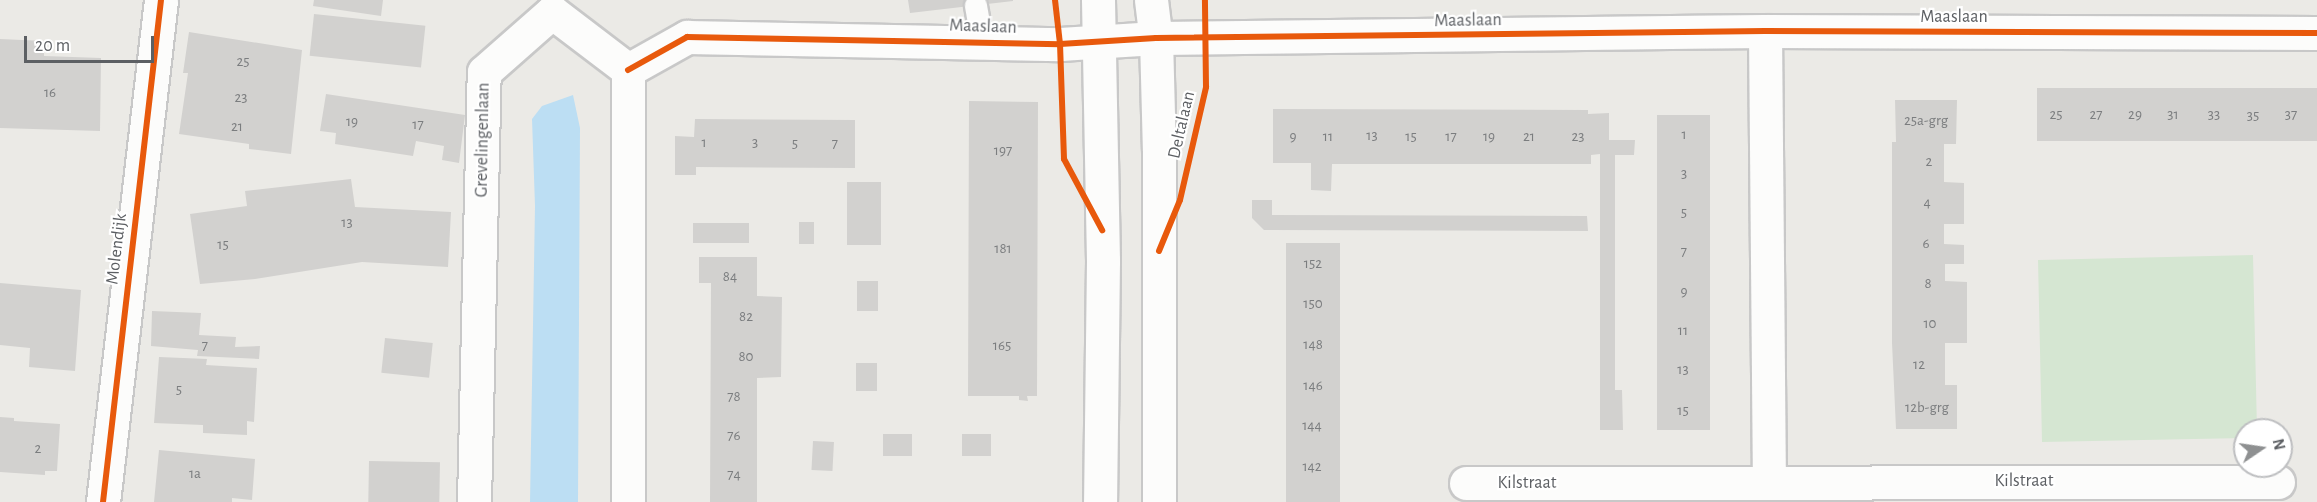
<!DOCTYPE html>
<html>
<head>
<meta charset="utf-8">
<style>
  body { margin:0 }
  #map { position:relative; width:2317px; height:502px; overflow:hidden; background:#ebeae6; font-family:"Alegreya Sans",sans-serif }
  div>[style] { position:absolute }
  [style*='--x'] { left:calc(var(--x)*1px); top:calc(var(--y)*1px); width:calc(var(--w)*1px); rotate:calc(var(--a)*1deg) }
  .green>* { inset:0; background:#d5e6d2 }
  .water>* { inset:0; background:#bcdef3 }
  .building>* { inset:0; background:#d2d1cf; transform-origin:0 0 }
  .roads { filter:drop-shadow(2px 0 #c8c8c8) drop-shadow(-2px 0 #c8c8c8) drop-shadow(0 2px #c8c8c8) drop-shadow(0 -2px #c8c8c8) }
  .service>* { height:22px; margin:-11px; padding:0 11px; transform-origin:11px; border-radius:11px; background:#fcfcfb }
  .minor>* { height:33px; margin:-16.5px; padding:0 16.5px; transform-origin:16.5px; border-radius:16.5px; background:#fcfcfb }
  .tertiary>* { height:33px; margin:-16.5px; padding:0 16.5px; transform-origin:16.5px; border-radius:16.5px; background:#fcfcfb }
  .cycleway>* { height:6px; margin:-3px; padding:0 3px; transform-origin:3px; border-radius:3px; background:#e8590c }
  span { translate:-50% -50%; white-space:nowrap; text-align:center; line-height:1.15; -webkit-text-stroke:4.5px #fff; paint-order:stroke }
  .number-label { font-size:15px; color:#7b7d7f }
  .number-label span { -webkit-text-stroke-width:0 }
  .street-label { font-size:18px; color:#5c5f63 }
  .north { position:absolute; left:2233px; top:418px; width:60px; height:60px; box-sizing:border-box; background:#fff; border:2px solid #bebfc1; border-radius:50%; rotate:77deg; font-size:16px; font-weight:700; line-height:24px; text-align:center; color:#5c5f63 }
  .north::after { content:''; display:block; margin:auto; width:21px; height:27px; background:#8e9091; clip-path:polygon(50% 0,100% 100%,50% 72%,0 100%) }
  .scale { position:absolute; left:24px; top:36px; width:130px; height:27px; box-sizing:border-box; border:3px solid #5c5f63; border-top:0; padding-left:8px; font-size:18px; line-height:21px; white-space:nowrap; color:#5c5f63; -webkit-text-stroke:4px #fff; paint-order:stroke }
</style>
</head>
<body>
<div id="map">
  <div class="green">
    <i style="clip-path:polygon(2253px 255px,2257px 430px,2245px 430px,2245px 438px,2042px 442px,2038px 260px)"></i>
  </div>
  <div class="water">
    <i style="clip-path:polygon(573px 95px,580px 128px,578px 502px,530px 502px,535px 206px,532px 119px,542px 106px)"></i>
  </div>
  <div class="building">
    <i style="clip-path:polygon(314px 0,383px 0,381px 16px,313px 6px)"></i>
    <i style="clip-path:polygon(908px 0,1013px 0,1013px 1px,910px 13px)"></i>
    <i style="left:314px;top:14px;width:112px;height:42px;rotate:6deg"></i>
    <i style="clip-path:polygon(189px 32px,302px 50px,291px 154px,249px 149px,249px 144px,179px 134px,188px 73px,183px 73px)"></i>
    <i style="clip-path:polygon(0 39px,44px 41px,44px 56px,101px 58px,100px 131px,0 128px)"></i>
    <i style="left:2037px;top:88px;width:280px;height:53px"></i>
    <i style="clip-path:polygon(326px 94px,465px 115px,459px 163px,442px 160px,444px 146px,416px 141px,413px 156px,335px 144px,336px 133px,320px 131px)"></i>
    <i style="clip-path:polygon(1895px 100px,1957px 100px,1956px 144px,1944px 144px,1944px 182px,1964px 183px,1964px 224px,1944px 224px,1944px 244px,1964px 245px,1964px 264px,1945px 264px,1945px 281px,1967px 282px,1967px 343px,1945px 343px,1945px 385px,1957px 385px,1957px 429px,1896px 429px,1892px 343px,1892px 142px,1896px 142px)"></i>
    <i style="clip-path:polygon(969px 101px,1038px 102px,1037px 396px,1027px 396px,1028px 401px,1019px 400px,1019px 396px,968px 396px)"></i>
    <i style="clip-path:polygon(1273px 109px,1588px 110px,1588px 114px,1609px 113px,1609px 140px,1635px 140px,1634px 155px,1615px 155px,1615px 390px,1622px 390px,1623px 430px,1600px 430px,1600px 154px,1591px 155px,1591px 164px,1332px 164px,1331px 191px,1311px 190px,1311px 163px,1273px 163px)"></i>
    <i style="left:1657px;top:115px;width:53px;height:315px"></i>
    <i style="clip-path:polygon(695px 119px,855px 120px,855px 168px,696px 167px,696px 175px,675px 175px,675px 136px,694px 137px)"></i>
    <i style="clip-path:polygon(351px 179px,355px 207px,451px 212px,448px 267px,362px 262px,255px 279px,200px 284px,190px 214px,247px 206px,245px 191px)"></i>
    <i style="left:847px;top:182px;width:34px;height:63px"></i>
    <i style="clip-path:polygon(1252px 200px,1272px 200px,1272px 215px,1587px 216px,1588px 231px,1264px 230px,1252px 218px)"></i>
    <i style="left:799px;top:222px;width:15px;height:22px"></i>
    <i style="left:693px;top:223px;width:56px;height:20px"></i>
    <i style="left:1286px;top:243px;width:54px;height:259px"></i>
    <i style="clip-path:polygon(699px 257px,757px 257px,757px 296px,782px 297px,781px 377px,757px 378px,757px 502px,710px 502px,711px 283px,699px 283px)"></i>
    <i style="left:878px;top:281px;width:30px;height:21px;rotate:90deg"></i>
    <i style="clip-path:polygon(0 283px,81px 290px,75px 371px,29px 367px,30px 348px,0 345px)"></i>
    <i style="clip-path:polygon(152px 311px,201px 313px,199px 335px,236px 337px,235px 347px,260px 346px,259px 359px,197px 356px,198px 350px,151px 346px)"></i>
    <i style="left:385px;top:338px;width:48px;height:35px;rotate:6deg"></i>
    <i style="clip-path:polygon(159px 357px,207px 359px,206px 365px,257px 368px,254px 422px,247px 421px,247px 435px,203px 433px,203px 425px,154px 423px)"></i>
    <i style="left:856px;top:363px;width:21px;height:28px"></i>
    <i style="clip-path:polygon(0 417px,14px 418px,14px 421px,60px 424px,57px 471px,45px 471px,45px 475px,0 472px)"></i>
    <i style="left:883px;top:434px;width:29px;height:22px"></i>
    <i style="left:962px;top:434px;width:29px;height:22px"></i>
    <i style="left:813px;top:441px;width:21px;height:29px;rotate:3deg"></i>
    <i style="clip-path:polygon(159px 450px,255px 459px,252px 500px,232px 498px,232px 502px,154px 502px)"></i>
    <i style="left:369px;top:461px;width:71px;height:41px;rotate:1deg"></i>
  </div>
  <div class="roads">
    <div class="service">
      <i style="--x:976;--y:6;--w:36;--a:80"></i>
    </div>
    <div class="minor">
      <i style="--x:1765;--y:31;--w:451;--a:89.5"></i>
      <i style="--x:628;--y:70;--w:68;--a:-29.2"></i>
      <i style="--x:687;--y:37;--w:373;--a:1.1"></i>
      <i style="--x:1060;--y:44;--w:96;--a:-3.6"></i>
      <i style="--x:1156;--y:38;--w:609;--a:-0.66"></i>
      <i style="--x:1765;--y:31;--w:552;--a:0.21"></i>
      <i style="--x:1466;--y:483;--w:812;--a:-0.07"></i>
      <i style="--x:103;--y:502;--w:505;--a:-83.41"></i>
      <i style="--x:474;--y:502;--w:430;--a:-88.7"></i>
      <i style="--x:484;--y:72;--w:91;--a:-41.4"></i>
      <i style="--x:552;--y:12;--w:96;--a:37.3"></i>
      <i style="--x:628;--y:70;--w:432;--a:90"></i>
    </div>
    <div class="tertiary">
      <i style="--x:1098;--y:0;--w:261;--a:88.9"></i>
      <i style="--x:1103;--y:261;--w:241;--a:90.7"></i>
      <i style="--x:1151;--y:0;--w:38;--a:83"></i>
      <i style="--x:1156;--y:38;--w:112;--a:88.5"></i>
      <i style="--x:1159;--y:150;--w:352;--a:90"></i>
    </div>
  </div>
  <div class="cycleway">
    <i style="--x:1055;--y:0;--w:44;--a:83.5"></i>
    <i style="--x:1060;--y:44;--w:115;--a:88"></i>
    <i style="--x:1064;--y:159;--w:81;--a:61.8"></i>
    <i style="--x:628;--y:70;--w:68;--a:-29.2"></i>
    <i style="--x:687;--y:37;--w:373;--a:1.1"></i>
    <i style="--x:1060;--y:44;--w:96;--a:-3.6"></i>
    <i style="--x:1156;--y:38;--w:609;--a:-0.66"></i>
    <i style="--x:1765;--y:31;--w:552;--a:0.21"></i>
    <i style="--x:1159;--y:251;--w:55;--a:-67.6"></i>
    <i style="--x:1180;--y:200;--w:116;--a:-77"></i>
    <i style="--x:1206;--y:87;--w:87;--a:-90.7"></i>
    <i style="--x:103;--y:502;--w:505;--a:-83.41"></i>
  </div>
  <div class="number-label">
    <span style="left:243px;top:62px">25</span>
    <span style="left:50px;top:93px">16</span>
    <span style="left:241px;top:98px">23</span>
    <span style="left:2056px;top:115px">25</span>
    <span style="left:2096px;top:115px">27</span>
    <span style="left:2135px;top:115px">29</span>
    <span style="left:2173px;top:115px">31</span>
    <span style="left:2214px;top:115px">33</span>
    <span style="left:2291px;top:115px">37</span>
    <span style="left:2253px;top:116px">35</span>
    <span style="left:1926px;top:121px">25a-grg</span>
    <span style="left:352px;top:122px">19</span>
    <span style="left:418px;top:125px">17</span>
    <span style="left:237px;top:127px">21</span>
    <span style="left:1684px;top:135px">1</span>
    <span style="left:1372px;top:136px">13</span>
    <span style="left:1293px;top:137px">9</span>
    <span style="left:1328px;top:137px">11</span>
    <span style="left:1411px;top:137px">15</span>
    <span style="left:1451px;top:137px">17</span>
    <span style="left:1489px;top:137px">19</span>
    <span style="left:1529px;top:137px">21</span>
    <span style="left:1578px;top:137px">23</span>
    <span style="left:704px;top:143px">1</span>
    <span style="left:755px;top:143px">3</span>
    <span style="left:795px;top:144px">5</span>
    <span style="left:835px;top:144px">7</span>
    <span style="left:1003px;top:151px">197</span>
    <span style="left:1929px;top:162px">2</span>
    <span style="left:1684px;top:174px">3</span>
    <span style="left:1927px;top:203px">4</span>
    <span style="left:1684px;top:213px">5</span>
    <span style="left:347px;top:223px">13</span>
    <span style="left:1926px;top:244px">6</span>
    <span style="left:223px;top:245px">15</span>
    <span style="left:1003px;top:249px">181</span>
    <span style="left:1684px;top:252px">7</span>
    <span style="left:1313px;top:264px">152</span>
    <span style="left:730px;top:277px">84</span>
    <span style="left:1928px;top:284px">8</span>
    <span style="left:1684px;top:292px">9</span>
    <span style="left:1313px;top:304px">150</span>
    <span style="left:746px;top:317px">82</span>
    <span style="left:1930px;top:324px">10</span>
    <span style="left:1683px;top:331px">11</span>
    <span style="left:1313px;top:345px">148</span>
    <span style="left:205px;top:346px">7</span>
    <span style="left:1002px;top:346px">165</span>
    <span style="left:746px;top:357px">80</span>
    <span style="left:1919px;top:365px">12</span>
    <span style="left:1683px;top:370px">13</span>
    <span style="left:1313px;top:386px">146</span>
    <span style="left:179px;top:390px">5</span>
    <span style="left:734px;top:397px">78</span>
    <span style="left:1927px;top:408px">12b-grg</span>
    <span style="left:1683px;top:411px">15</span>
    <span style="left:1312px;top:426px">144</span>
    <span style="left:734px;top:436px">76</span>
    <span style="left:38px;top:449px">2</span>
    <span style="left:1312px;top:467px">142</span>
    <span style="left:195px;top:474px">1a</span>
    <span style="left:734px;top:475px">74</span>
  </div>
  <div class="street-label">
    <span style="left:1954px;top:17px">Maaslaan</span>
    <span style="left:1468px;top:21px;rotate:-1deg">Maaslaan</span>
    <span style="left:983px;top:27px;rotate:2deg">Maaslaan</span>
    <span style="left:1182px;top:125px;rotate:-77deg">Deltalaan</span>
    <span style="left:483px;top:140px;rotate:-89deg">Grevelingenlaan</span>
    <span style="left:117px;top:249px;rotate:-83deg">Molendijk</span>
    <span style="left:2024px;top:481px">Kilstraat</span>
    <span style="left:1527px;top:483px">Kilstraat</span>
  </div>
  <div class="north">N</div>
  <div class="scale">20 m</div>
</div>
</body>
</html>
